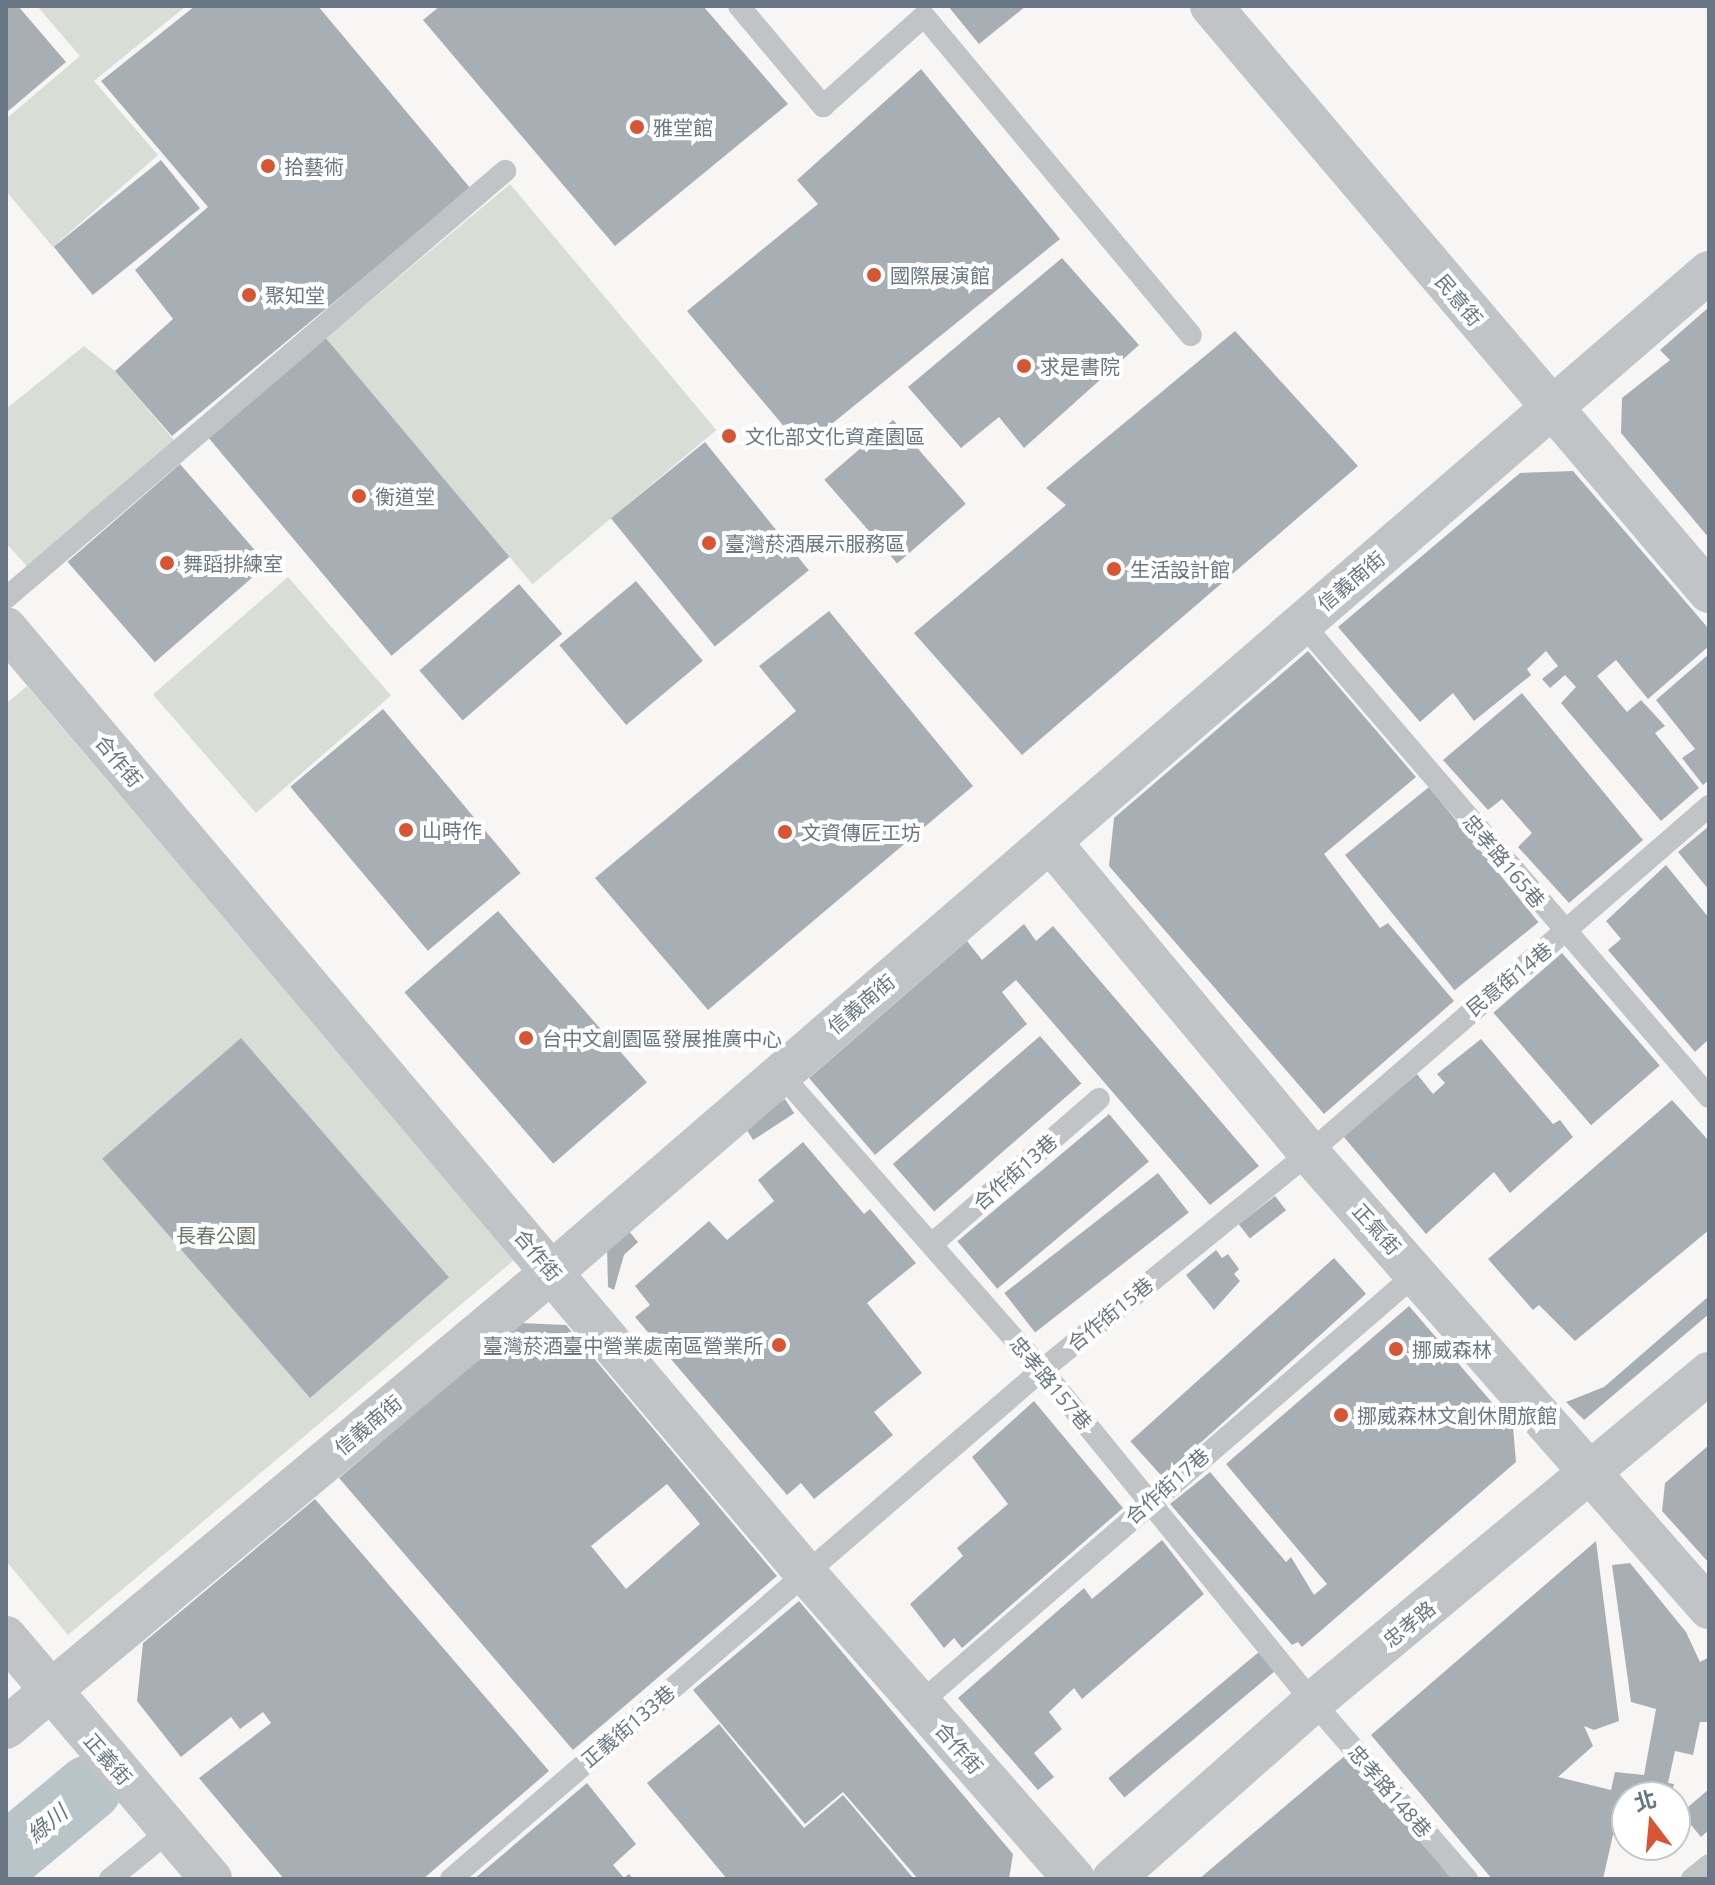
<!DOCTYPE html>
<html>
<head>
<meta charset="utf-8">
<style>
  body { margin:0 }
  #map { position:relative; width:1715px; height:1885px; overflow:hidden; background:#f7f6f4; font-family:"Open Sans","Noto Sans TC",sans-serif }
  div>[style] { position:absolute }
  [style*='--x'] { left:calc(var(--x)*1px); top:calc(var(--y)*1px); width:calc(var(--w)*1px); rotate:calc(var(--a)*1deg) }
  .green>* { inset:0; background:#d8ddd5; transform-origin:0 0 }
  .river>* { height:66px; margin:-33px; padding:0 33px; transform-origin:33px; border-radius:33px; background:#b9c4c8 }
  .building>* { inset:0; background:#a8afb4; transform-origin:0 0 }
  .service>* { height:22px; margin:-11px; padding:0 11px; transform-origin:11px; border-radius:11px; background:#c0c4c7 }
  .minor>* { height:42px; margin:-21px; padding:0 21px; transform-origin:21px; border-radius:21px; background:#c0c4c7 }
  .dots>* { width:22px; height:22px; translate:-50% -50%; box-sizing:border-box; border:4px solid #fff; border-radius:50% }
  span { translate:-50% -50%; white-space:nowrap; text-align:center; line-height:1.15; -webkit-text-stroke:8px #fff; paint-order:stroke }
  .poi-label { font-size:20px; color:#687783 }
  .left { translate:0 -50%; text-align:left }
  .right { translate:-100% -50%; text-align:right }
  .street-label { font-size:20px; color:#687783 }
  .park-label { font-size:20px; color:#6b7a66 }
  .water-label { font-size:22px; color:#63787f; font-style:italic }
  .frame { position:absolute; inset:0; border:8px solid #687783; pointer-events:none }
  .north { position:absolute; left:1611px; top:1781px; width:80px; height:80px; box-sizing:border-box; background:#fff; border:2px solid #c3c9cd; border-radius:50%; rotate:344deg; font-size:22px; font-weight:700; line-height:32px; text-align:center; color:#687783 }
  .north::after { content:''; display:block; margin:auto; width:28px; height:36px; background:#d75533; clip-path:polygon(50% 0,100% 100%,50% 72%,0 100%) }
</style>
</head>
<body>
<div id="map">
  <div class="green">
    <i style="clip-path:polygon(37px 6px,186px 6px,94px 81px,158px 155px,53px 247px,6px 191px,6px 119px,80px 56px)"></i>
    <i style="left:510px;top:184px;width:321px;height:240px;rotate:50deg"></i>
    <i style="clip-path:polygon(84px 346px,115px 371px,179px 446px,33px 573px,6px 543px,6px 409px)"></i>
    <i style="left:288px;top:577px;width:157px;height:179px;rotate:49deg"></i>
    <i style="clip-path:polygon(27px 686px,514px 1260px,68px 1635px,6px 1561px,6px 704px)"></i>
  </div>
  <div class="river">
    <i style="--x:6;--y:1857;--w:108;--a:-39.7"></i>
  </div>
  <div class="building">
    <i style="clip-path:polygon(6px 6px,18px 6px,66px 62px,6px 113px)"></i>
    <i style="clip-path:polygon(195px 6px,318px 6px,471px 189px,172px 436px,115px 371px,173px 319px,135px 270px,208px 207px,101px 81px)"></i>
    <i style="clip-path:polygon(440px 6px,703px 6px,788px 104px,615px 246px,423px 20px)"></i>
    <i style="clip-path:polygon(948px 6px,1026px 6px,979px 44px)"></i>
    <i style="clip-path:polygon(921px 69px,1060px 239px,802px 448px,687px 311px,818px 204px,797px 180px)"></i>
    <i style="left:161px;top:160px;width:62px;height:138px;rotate:51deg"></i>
    <i style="clip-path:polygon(1062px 258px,1139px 345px,1024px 448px,999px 417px,961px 448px,908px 387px)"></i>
    <i style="clip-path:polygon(1709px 307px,1709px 538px,1621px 433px,1622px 398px,1670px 360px,1660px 350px)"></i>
    <i style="clip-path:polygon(1235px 331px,1358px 466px,1022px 755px,914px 633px,1066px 505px,1046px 488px)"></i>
    <i style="left:325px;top:337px;width:287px;height:154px;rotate:50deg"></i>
    <i style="left:893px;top:420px;width:111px;height:91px;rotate:49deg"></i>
    <i style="left:705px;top:442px;width:165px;height:121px;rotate:51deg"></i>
    <i style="left:180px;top:464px;width:133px;height:149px;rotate:49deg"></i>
    <i style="clip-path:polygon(1573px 471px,1709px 629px,1709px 646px,1648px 699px,1616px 660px,1597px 676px,1627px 712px,1641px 700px,1665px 726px,1655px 733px,1699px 788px,1661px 821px,1561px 703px,1576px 687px,1565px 675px,1550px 688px,1542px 679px,1558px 666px,1546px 651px,1527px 669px,1531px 675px,1474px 721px,1453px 693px,1420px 722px,1338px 627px,1520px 473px)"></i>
    <i style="left:636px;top:581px;width:104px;height:100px;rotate:50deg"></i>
    <i style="left:519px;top:584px;width:66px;height:132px;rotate:49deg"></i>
    <i style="clip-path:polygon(829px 611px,973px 786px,708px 1010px,595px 878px,796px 711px,759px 666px)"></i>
    <i style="clip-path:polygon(1308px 651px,1416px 777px,1324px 854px,1380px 928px,1388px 923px,1454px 1001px,1324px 1114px,1109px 866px,1114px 818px)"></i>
    <i style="clip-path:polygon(1709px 654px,1709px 780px,1703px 785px,1682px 758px,1695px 749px,1656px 700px)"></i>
    <i style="clip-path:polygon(1522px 693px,1643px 840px,1569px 903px,1518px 847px,1532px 833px,1502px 799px,1488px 810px,1443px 760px)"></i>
    <i style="left:383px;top:709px;width:214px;height:121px;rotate:50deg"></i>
    <i style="left:1429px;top:787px;width:174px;height:108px;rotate:51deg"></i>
    <i style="clip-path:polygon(1709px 826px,1709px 890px,1678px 852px)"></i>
    <i style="clip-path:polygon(1666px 865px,1709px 918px,1709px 1039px,1695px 1052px,1608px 950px,1621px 939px,1606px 921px)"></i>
    <i style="left:498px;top:911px;width:227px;height:124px;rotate:49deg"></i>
    <i style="clip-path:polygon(1024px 924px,1036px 941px,1053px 926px,1259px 1166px,1210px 1205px,1016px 980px,1002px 992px,1027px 1024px,875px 1155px,809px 1078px,967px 941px,982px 960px)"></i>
    <i style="left:1562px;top:953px;width:149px;height:91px;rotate:49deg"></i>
    <i style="left:1040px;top:1036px;width:63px;height:195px;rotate:49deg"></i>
    <i style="left:241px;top:1038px;width:317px;height:184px;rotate:49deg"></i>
    <i style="clip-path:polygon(1481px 1039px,1553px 1124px,1560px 1120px,1573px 1137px,1510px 1193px,1494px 1172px,1426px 1234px,1343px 1136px,1417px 1074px,1433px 1094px,1445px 1083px,1437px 1074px)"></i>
    <i style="left:785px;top:1099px;width:17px;height:49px;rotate:57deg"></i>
    <i style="clip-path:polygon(1672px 1100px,1709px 1141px,1709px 1230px,1575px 1341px,1539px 1305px,1533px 1310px,1488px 1259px)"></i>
    <i style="left:1109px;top:1114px;width:62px;height:198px;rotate:50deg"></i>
    <i style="clip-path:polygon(803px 1142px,864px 1214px,870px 1209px,916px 1263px,867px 1303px,922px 1373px,874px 1412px,893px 1435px,814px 1499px,801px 1483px,787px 1495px,635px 1317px,650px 1305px,635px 1286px,709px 1221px,727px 1240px,774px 1201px,758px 1180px)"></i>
    <i style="left:1158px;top:1173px;width:50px;height:195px;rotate:52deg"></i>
    <i style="left:1275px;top:1196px;width:18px;height:46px;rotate:52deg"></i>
    <i style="clip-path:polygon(628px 1230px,638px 1242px,624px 1255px,614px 1290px,608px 1287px,607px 1247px)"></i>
    <i style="clip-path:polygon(1216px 1250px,1222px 1258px,1228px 1254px,1239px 1269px,1234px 1274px,1240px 1281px,1214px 1310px,1186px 1275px)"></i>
    <i style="left:1334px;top:1258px;width:48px;height:274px;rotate:48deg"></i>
    <i style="clip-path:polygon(1709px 1296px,1709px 1314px,1584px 1420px,1566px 1402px,1604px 1387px)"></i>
    <i style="clip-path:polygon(1409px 1306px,1513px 1427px,1516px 1462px,1302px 1647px,1298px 1642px,1292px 1645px,1170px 1504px,1210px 1472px,1286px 1562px,1291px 1557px,1314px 1595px,1327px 1584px,1226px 1464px)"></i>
    <i style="clip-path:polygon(evenodd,521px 1323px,566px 1325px,777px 1576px,573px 1750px,339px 1478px,521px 1323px,667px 1484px,700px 1524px,626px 1589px,591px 1546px,667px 1484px)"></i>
    <i style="clip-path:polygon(1034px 1401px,1123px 1508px,962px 1648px,954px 1638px,944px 1648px,910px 1604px,963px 1556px,957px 1548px,1008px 1504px,972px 1457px)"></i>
    <i style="clip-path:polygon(1709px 1445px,1709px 1563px,1662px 1511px,1665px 1483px)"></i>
    <i style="clip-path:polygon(315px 1499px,549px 1771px,423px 1879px,284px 1879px,199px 1778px,271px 1723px,263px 1712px,240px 1729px,231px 1717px,181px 1757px,137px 1701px,143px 1643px)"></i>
    <i style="clip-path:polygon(1162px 1540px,1204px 1594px,1082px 1699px,1074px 1688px,1049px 1712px,1062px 1729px,1034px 1753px,1054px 1777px,1038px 1790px,958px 1698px,1084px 1588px,1092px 1599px)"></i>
    <i style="clip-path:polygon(1596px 1541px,1619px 1721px,1594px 1730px,1584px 1726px,1593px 1746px,1558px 1777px,1611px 1790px,1615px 1772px,1644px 1775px,1656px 1709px,1631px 1702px,1612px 1565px,1630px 1563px,1686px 1632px,1700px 1662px,1709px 1657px,1707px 1722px,1700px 1722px,1693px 1755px,1675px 1751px,1668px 1783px,1674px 1784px,1671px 1797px,1627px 1797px,1627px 1838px,1613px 1835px,1603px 1879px,1492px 1879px,1371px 1735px)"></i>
    <i style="clip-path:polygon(799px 1601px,1013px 1854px,1009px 1879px,918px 1879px,843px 1792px,805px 1824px,693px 1690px)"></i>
    <i style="left:1260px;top:1651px;width:25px;height:198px;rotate:50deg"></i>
    <i style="clip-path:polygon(719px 1724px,804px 1828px,843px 1795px,914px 1879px,727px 1879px,647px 1783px)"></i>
    <i style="clip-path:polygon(1347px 1754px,1452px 1879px,1199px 1879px)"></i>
    <i style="clip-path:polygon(587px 1783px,636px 1844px,613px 1865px,624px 1878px,629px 1874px,633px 1879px,474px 1879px)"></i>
    <i style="clip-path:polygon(1709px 1789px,1709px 1830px,1701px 1837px,1681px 1813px)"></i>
  </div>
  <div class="service">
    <i style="--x:739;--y:6;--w:131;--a:50"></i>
    <i style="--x:823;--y:106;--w:135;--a:-41.7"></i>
    <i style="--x:924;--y:16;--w:416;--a:50.1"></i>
    <i style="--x:6;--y:598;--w:657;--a:-40.55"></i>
    <i style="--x:1301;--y:622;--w:626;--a:49.34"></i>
    <i style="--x:779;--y:1072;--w:397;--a:48.6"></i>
    <i style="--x:1042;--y:1370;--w:429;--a:50.8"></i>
    <i style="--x:1313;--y:1702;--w:235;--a:49"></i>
    <i style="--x:932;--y:1244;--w:221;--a:-41"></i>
    <i style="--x:920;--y:1703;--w:657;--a:-40.87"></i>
    <i style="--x:110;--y:1879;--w:76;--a:-39.1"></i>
    <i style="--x:451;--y:1879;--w:780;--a:-40.74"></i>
    <i style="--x:1042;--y:1370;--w:344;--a:-39.1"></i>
    <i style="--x:1309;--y:1153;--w:530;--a:-40.94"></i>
    <i style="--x:1692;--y:1879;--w:22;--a:-39"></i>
  </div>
  <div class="minor">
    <i style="--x:1211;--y:6;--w:769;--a:49.64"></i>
    <i style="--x:6;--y:628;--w:1242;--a:49.77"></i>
    <i style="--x:808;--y:1576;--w:403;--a:48.7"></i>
    <i style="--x:1052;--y:844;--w:402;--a:50.2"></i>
    <i style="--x:1309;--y:1153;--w:606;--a:48.68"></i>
    <i style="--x:6;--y:1637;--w:317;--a:49.7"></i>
    <i style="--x:6;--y:1728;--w:711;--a:-39.87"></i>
    <i style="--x:552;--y:1272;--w:1529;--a:-40.84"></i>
    <i style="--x:1113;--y:1879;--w:267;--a:-41.5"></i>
    <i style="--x:1313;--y:1702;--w:515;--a:-39.72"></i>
  </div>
  <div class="dots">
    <i style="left:637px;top:127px;background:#d75533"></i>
    <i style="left:268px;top:166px;background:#d75533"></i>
    <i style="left:874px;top:275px;background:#d75533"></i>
    <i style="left:249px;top:295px;background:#d75533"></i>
    <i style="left:1024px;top:366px;background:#d75533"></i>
    <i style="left:729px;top:436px;background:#d75533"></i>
    <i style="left:359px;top:496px;background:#d75533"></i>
    <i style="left:709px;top:543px;background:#d75533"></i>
    <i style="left:167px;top:563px;background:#d75533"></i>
    <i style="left:1114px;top:569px;background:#d75533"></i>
    <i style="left:406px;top:830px;background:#d75533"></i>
    <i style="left:785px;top:832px;background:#d75533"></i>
    <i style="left:526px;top:1038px;background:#d75533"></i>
    <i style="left:779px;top:1345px;background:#d75533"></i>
    <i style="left:1396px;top:1349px;background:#d75533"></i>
    <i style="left:1341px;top:1415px;background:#d75533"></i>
  </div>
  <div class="poi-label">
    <span class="left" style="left:653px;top:127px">雅堂館</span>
    <span class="left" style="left:284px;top:166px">拾藝術</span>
    <span class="left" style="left:890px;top:275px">國際展演館</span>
    <span class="left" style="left:265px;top:295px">聚知堂</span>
    <span class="left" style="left:1040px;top:366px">求是書院</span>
    <span class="left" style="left:745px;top:436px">文化部文化資產園區</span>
    <span class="left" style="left:375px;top:496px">衡道堂</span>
    <span class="left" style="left:725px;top:543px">臺灣菸酒展示服務區</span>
    <span class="left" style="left:183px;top:563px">舞蹈排練室</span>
    <span class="left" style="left:1130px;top:569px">生活設計館</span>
    <span class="left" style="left:422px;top:830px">山時作</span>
    <span class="left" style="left:801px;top:832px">文資傳匠工坊</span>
    <span class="left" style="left:542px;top:1038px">台中文創園區發展推廣中心</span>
    <span class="right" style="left:763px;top:1345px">臺灣菸酒臺中營業處南區營業所</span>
    <span class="left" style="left:1412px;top:1349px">挪威森林</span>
    <span class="left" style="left:1357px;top:1415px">挪威森林文創休閒旅館</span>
  </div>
  <div class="street-label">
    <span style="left:1459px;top:300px;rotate:50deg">民意街</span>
    <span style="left:1351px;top:581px;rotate:-40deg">信義南街</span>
    <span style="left:119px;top:761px;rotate:50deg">合作街</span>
    <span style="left:1504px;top:861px;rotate:50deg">忠孝路165巷</span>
    <span style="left:1509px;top:979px;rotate:-39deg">民意街14巷</span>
    <span style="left:861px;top:1004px;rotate:-40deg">信義南街</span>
    <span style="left:1015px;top:1172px;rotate:-41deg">合作街13巷</span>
    <span style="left:1377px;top:1229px;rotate:48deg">正氣街</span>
    <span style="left:538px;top:1255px;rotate:50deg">合作街</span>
    <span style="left:1110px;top:1314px;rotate:-39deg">合作街15巷</span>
    <span style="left:1051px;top:1383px;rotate:50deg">忠孝路157巷</span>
    <span style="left:368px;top:1425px;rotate:-40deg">信義南街</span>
    <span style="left:1167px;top:1486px;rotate:-41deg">合作街17巷</span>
    <span style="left:1409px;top:1624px;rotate:-39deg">忠孝路</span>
    <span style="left:628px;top:1726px;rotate:-40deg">正義街133巷</span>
    <span style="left:959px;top:1748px;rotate:49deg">合作街</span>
    <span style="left:108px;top:1759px;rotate:49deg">正義街</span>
    <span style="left:1390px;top:1791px;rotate:49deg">忠孝路148巷</span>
  </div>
  <div class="park-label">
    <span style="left:216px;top:1235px">長春公園</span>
  </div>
  <div class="water-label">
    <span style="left:47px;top:1823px;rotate:-40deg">綠川</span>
  </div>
  <div class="frame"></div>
  <div class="north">北</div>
</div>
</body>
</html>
